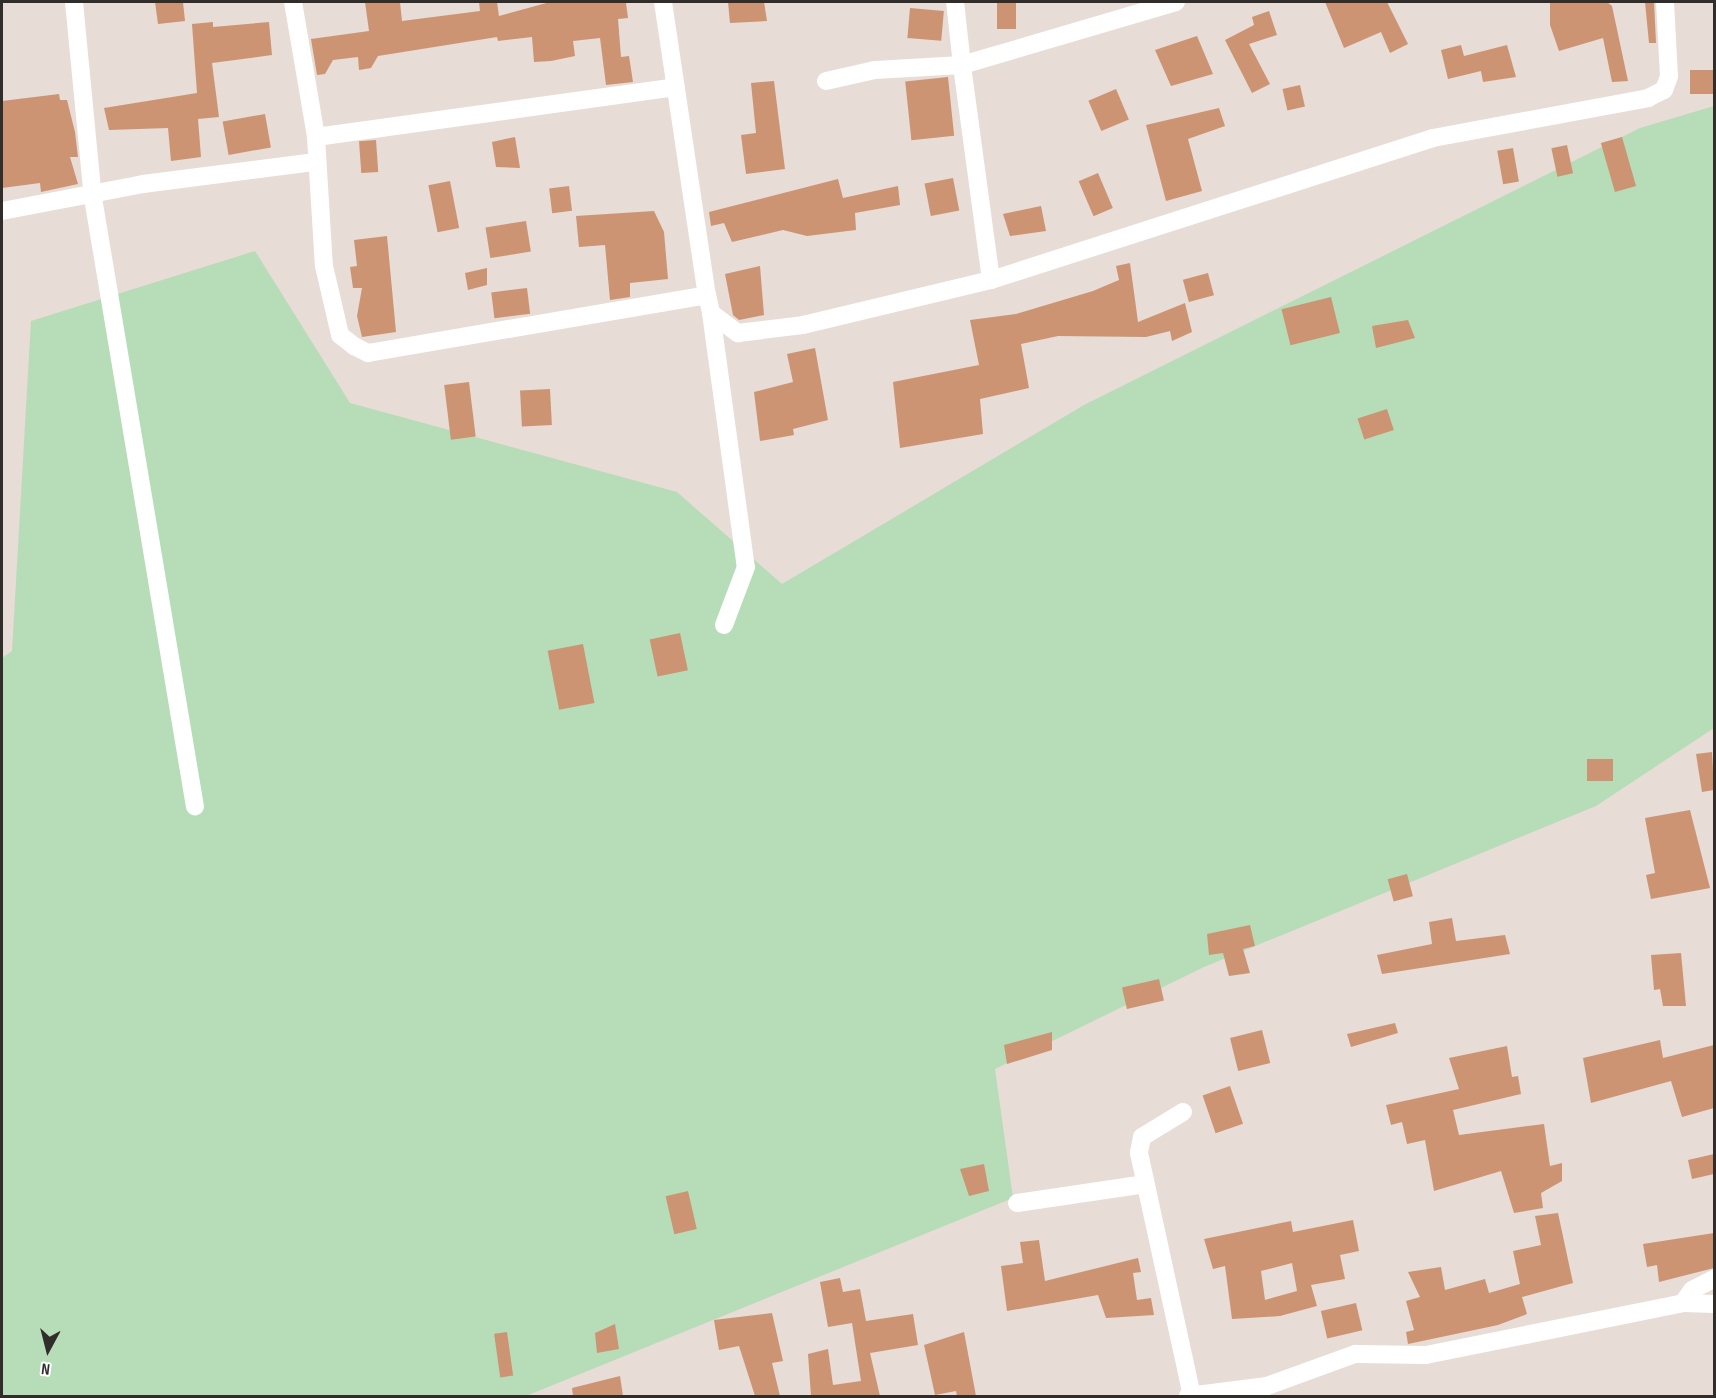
<!DOCTYPE html>
<html>
<head>
<meta charset="utf-8">
<style>
  body { margin:0 }
  #map { position:relative; width:1716px; height:1398px; overflow:hidden; background:#e7dcd6; font-family:"Sofia Sans Condensed",sans-serif }
  div>[style] { position:absolute }
  [style*='--x'] { left:calc(var(--x)*1px); top:calc(var(--y)*1px); width:calc(var(--w)*1px); rotate:calc(var(--a)*1deg) }
  .green>* { inset:0; background:#b7dcb8 }
  .building>* { inset:0; background:#cc9473; transform-origin:0 0 }
  .street>* { height:18px; margin:-9px; padding:0 9px; transform-origin:9px; border-radius:9px; background:#fff }
  span { translate:-50% -50%; white-space:nowrap; text-align:center; line-height:1.15; -webkit-text-stroke:4.5px #fff; paint-order:stroke }
  .frame { position:absolute; inset:0; border:3px solid #312d2a; pointer-events:none }
  .north { position:absolute; left:18px; top:1320px; width:60px; height:60px; -webkit-text-stroke:4px #fff; paint-order:stroke; rotate:187deg; font-size:16px; font-weight:700; line-height:24px; text-align:center; color:#312d2a }
  .north::after { content:''; display:block; margin:auto; width:21px; height:27px; background:#312d2a; clip-path:polygon(50% 0,100% 100%,50% 72%,0 100%) }
</style>
</head>
<body>
<div id="map">
  <div class="green">
    <i style="clip-path:polygon(1714px 106px,1714px 728px,1596px 806px,1204px 967px,995px 1069px,1013px 1198px,526px 1396px,2px 1396px,2px 658px,12px 651px,31px 321px,255px 251px,350px 403px,677px 492px,782px 584px,1084px 405px,1640px 128px)"></i>
  </div>
  <div class="building">
    <i style="clip-path:polygon(155px 2px,183px 2px,185px 21px,158px 24px)"></i>
    <i style="clip-path:polygon(365px 2px,400px 2px,402px 21px,480px 11px,479px 2px,497px 2px,499px 16px,550px 2px,626px 3px,628px 18px,618px 19px,621px 57px,629px 56px,633px 82px,606px 85px,600px 38px,573px 41px,575px 56px,551px 61px,534px 62px,532px 37px,498px 41px,497px 37px,378px 56px,371px 68px,359px 70px,358px 57px,333px 60px,325px 74px,317px 75px,311px 39px,369px 31px)"></i>
    <i style="clip-path:polygon(728px 2px,764px 2px,767px 21px,730px 23px)"></i>
    <i style="left:997px;top:2px;width:19px;height:27px"></i>
    <i style="clip-path:polygon(1325px 2px,1387px 2px,1408px 44px,1390px 53px,1381px 32px,1344px 48px)"></i>
    <i style="clip-path:polygon(1550px 2px,1607px 2px,1612px 6px,1628px 81px,1612px 82px,1603px 38px,1559px 51px,1550px 25px)"></i>
    <i style="clip-path:polygon(1645px 2px,1654px 2px,1656px 43px,1649px 43px)"></i>
    <i style="left:910px;top:8px;width:34px;height:30px;rotate:5deg"></i>
    <i style="clip-path:polygon(1269px 11px,1277px 35px,1249px 44px,1270px 84px,1252px 93px,1225px 40px,1254px 25px,1252px 17px)"></i>
    <i style="clip-path:polygon(213px 22px,213px 27px,269px 22px,272px 55px,212px 63px,219px 117px,198px 119px,201px 157px,171px 161px,168px 128px,109px 130px,104px 108px,197px 93px,192px 24px)"></i>
    <i style="clip-path:polygon(1197px 36px,1213px 74px,1171px 86px,1155px 50px)"></i>
    <i style="clip-path:polygon(1461px 45px,1464px 56px,1507px 45px,1516px 77px,1483px 82px,1481px 71px,1448px 79px,1441px 50px)"></i>
    <i style="left:1714px;top:70px;width:24px;height:24px;rotate:90deg"></i>
    <i style="left:948px;top:77px;width:59px;height:43px;rotate:84deg"></i>
    <i style="clip-path:polygon(774px 81px,785px 169px,746px 174px,741px 135px,756px 133px,751px 83px)"></i>
    <i style="left:1300px;top:85px;width:22px;height:18px;rotate:77deg"></i>
    <i style="left:1116px;top:89px;width:33px;height:30px;rotate:67deg"></i>
    <i style="clip-path:polygon(59px 94px,60px 100px,67px 100px,75px 132px,78px 157px,70px 157px,78px 184px,41px 192px,40px 183px,2px 188px,2px 101px)"></i>
    <i style="clip-path:polygon(1219px 108px,1225px 126px,1188px 139px,1202px 191px,1166px 201px,1146px 125px)"></i>
    <i style="left:265px;top:114px;width:34px;height:43px;rotate:80deg"></i>
    <i style="clip-path:polygon(515px 137px,520px 168px,496px 167px,492px 142px)"></i>
    <i style="left:1622px;top:137px;width:51px;height:22px;rotate:74deg"></i>
    <i style="left:376px;top:140px;width:32px;height:17px;rotate:86deg"></i>
    <i style="left:1567px;top:145px;width:29px;height:16px;rotate:78deg"></i>
    <i style="left:1513px;top:148px;width:34px;height:16px;rotate:80deg"></i>
    <i style="left:1098px;top:173px;width:38px;height:21px;rotate:67deg"></i>
    <i style="left:953px;top:178px;width:33px;height:29px;rotate:79deg"></i>
    <i style="clip-path:polygon(838px 179px,843px 198px,898px 186px,900px 205px,855px 213px,856px 230px,807px 236px,783px 230px,732px 242px,724px 223px,711px 226px,709px 212px)"></i>
    <i style="left:450px;top:181px;width:48px;height:22px;rotate:79deg"></i>
    <i style="left:569px;top:186px;width:25px;height:20px;rotate:83deg"></i>
    <i style="clip-path:polygon(1041px 206px,1046px 231px,1010px 236px,1003px 214px)"></i>
    <i style="clip-path:polygon(654px 211px,664px 232px,668px 279px,630px 283px,630px 297px,610px 300px,605px 245px,579px 247px,576px 216px)"></i>
    <i style="left:526px;top:221px;width:31px;height:41px;rotate:81deg"></i>
    <i style="clip-path:polygon(387px 236px,396px 332px,362px 337px,357px 316px,362px 288px,353px 288px,350px 267px,357px 266px,354px 240px)"></i>
    <i style="clip-path:polygon(1130px 263px,1138px 322px,1185px 303px,1192px 332px,1172px 341px,1170px 331px,1146px 337px,1058px 336px,1021px 344px,1029px 388px,980px 399px,983px 434px,900px 448px,893px 382px,979px 365px,970px 320px,1016px 314px,1093px 291px,1119px 280px,1116px 266px)"></i>
    <i style="clip-path:polygon(760px 266px,764px 315px,739px 320px,733px 315px,725px 274px)"></i>
    <i style="clip-path:polygon(487px 268px,487px 285px,468px 290px,465px 273px)"></i>
    <i style="left:1208px;top:273px;width:23px;height:26px;rotate:75deg"></i>
    <i style="left:527px;top:288px;width:26px;height:36px;rotate:83deg"></i>
    <i style="left:1331px;top:297px;width:37px;height:51px;rotate:76deg"></i>
    <i style="clip-path:polygon(1408px 320px,1415px 338px,1376px 348px,1372px 326px)"></i>
    <i style="clip-path:polygon(815px 348px,828px 420px,793px 429px,794px 435px,760px 441px,754px 392px,793px 382px,787px 354px)"></i>
    <i style="left:469px;top:382px;width:55px;height:25px;rotate:83deg"></i>
    <i style="left:550px;top:389px;width:36px;height:30px;rotate:87deg"></i>
    <i style="left:1387px;top:409px;width:22px;height:31px;rotate:72deg"></i>
    <i style="left:680px;top:633px;width:38px;height:31px;rotate:78deg"></i>
    <i style="left:583px;top:644px;width:60px;height:36px;rotate:79deg"></i>
    <i style="clip-path:polygon(1712px 752px,1714px 790px,1702px 792px,1696px 754px)"></i>
    <i style="left:1587px;top:759px;width:26px;height:22px"></i>
    <i style="clip-path:polygon(1690px 810px,1710px 888px,1651px 899px,1646px 875px,1655px 873px,1645px 818px)"></i>
    <i style="left:1407px;top:874px;width:23px;height:20px;rotate:75deg"></i>
    <i style="clip-path:polygon(1452px 918px,1456px 941px,1505px 935px,1510px 954px,1382px 974px,1377px 955px,1432px 944px,1429px 922px)"></i>
    <i style="clip-path:polygon(1250px 925px,1255px 946px,1243px 949px,1250px 973px,1229px 976px,1223px 953px,1209px 955px,1207px 934px)"></i>
    <i style="clip-path:polygon(1681px 953px,1686px 1006px,1663px 1006px,1660px 989px,1654px 990px,1651px 955px)"></i>
    <i style="left:1159px;top:979px;width:22px;height:38px;rotate:77deg"></i>
    <i style="clip-path:polygon(1395px 1023px,1398px 1033px,1351px 1047px,1347px 1034px)"></i>
    <i style="left:1262px;top:1030px;width:34px;height:33px;rotate:76deg"></i>
    <i style="clip-path:polygon(1052px 1032px,1052px 1050px,1007px 1064px,1004px 1045px)"></i>
    <i style="clip-path:polygon(1660px 1040px,1663px 1058px,1714px 1045px,1714px 1108px,1682px 1117px,1671px 1081px,1591px 1103px,1583px 1058px)"></i>
    <i style="clip-path:polygon(1507px 1046px,1512px 1077px,1518px 1076px,1521px 1094px,1453px 1110px,1459px 1135px,1544px 1124px,1550px 1166px,1562px 1163px,1562px 1181px,1541px 1193px,1543px 1208px,1514px 1213px,1501px 1171px,1434px 1191px,1425px 1140px,1407px 1144px,1402px 1122px,1391px 1125px,1386px 1105px,1459px 1089px,1449px 1058px)"></i>
    <i style="left:1230px;top:1086px;width:40px;height:29px;rotate:71deg"></i>
    <i style="clip-path:polygon(1714px 1154px,1714px 1174px,1692px 1179px,1688px 1160px)"></i>
    <i style="clip-path:polygon(984px 1164px,989px 1191px,969px 1196px,960px 1169px)"></i>
    <i style="left:688px;top:1191px;width:39px;height:23px;rotate:77deg"></i>
    <i style="clip-path:polygon(1558px 1213px,1573px 1283px,1522px 1297px,1527px 1314px,1498px 1325px,1408px 1344px,1406px 1332px,1414px 1330px,1406px 1301px,1420px 1297px,1408px 1272px,1441px 1267px,1445px 1290px,1485px 1279px,1489px 1293px,1520px 1284px,1513px 1251px,1541px 1245px,1535px 1216px)"></i>
    <i style="clip-path:polygon(evenodd,1353px 1220px,1359px 1251px,1340px 1255px,1345px 1279px,1311px 1285px,1317px 1306px,1280px 1316px,1232px 1319px,1225px 1266px,1213px 1269px,1204px 1239px,1291px 1221px,1293px 1232px,1353px 1220px,1292px 1263px,1297px 1291px,1265px 1300px,1261px 1271px,1292px 1263px)"></i>
    <i style="clip-path:polygon(1714px 1233px,1714px 1268px,1659px 1282px,1657px 1265px,1647px 1267px,1643px 1244px)"></i>
    <i style="clip-path:polygon(1039px 1240px,1045px 1281px,1138px 1258px,1141px 1272px,1133px 1273px,1137px 1300px,1151px 1298px,1154px 1315px,1106px 1318px,1098px 1295px,1007px 1311px,1001px 1266px,1023px 1263px,1020px 1242px)"></i>
    <i style="clip-path:polygon(840px 1278px,843px 1292px,860px 1289px,866px 1321px,913px 1314px,918px 1345px,870px 1353px,880px 1396px,811px 1396px,808px 1354px,828px 1349px,833px 1385px,861px 1381px,852px 1323px,828px 1327px,820px 1282px)"></i>
    <i style="left:1356px;top:1303px;width:28px;height:36px;rotate:77deg"></i>
    <i style="clip-path:polygon(772px 1313px,783px 1361px,772px 1363px,780px 1396px,755px 1396px,739px 1346px,719px 1350px,714px 1320px)"></i>
    <i style="clip-path:polygon(615px 1324px,619px 1349px,597px 1353px,595px 1333px)"></i>
    <i style="left:507px;top:1332px;width:44px;height:13px;rotate:82deg"></i>
    <i style="clip-path:polygon(964px 1332px,976px 1396px,957px 1396px,956px 1391px,935px 1395px,924px 1345px)"></i>
    <i style="clip-path:polygon(620px 1376px,623px 1396px,573px 1396px,572px 1388px)"></i>
  </div>
  <div class="street">
    <i style="--x:74;--y:2;--w:197;--a:84.5"></i>
    <i style="--x:93;--y:198;--w:617;--a:80.49"></i>
    <i style="--x:293;--y:2;--w:137;--a:80.3"></i>
    <i style="--x:316;--y:137;--w:129;--a:86.5"></i>
    <i style="--x:324;--y:266;--w:71;--a:76.9"></i>
    <i style="--x:340;--y:335;--w:18;--a:38"></i>
    <i style="--x:354;--y:346;--w:16;--a:27"></i>
    <i style="--x:368;--y:353;--w:344;--a:-9.7"></i>
    <i style="--x:663;--y:2;--w:296;--a:81.5"></i>
    <i style="--x:707;--y:295;--w:18;--a:77"></i>
    <i style="--x:711;--y:313;--w:34;--a:37"></i>
    <i style="--x:738;--y:333;--w:65;--a:-7"></i>
    <i style="--x:803;--y:325;--w:193;--a:-13.5"></i>
    <i style="--x:991;--y:280;--w:464;--a:-17.8"></i>
    <i style="--x:1433;--y:138;--w:219;--a:-10.5"></i>
    <i style="--x:1648;--y:98;--w:18;--a:-27"></i>
    <i style="--x:1664;--y:90;--w:15;--a:-70"></i>
    <i style="--x:1669;--y:76;--w:74;--a:-93.1"></i>
    <i style="--x:826;--y:81;--w:50;--a:-12.7"></i>
    <i style="--x:875;--y:70;--w:87;--a:-3.3"></i>
    <i style="--x:962;--y:65;--w:63;--a:-96.3"></i>
    <i style="--x:316;--y:137;--w:363;--a:-7.9"></i>
    <i style="--x:2;--y:211;--w:144;--a:-10.8"></i>
    <i style="--x:143;--y:184;--w:172;--a:-7.3"></i>
    <i style="--x:991;--y:280;--w:217;--a:-97.7"></i>
    <i style="--x:962;--y:65;--w:223;--a:-16.4"></i>
    <i style="--x:711;--y:313;--w:256;--a:82.2"></i>
    <i style="--x:746;--y:567;--w:62;--a:110.8"></i>
    <i style="--x:1183;--y:1112;--w:48;--a:148.6"></i>
    <i style="--x:1142;--y:1137;--w:16;--a:101"></i>
    <i style="--x:1139;--y:1153;--w:249;--a:77.7"></i>
    <i style="--x:1017;--y:1203;--w:130;--a:-8.4"></i>
    <i style="--x:1683;--y:1303;--w:16;--a:-55"></i>
    <i style="--x:1692;--y:1290;--w:25;--a:-27"></i>
    <i style="--x:1188;--y:1396;--w:80;--a:-7.2"></i>
    <i style="--x:1267;--y:1386;--w:94;--a:-20"></i>
    <i style="--x:1355;--y:1354;--w:71;--a:0.8"></i>
    <i style="--x:1426;--y:1355;--w:262;--a:-11.4"></i>
    <i style="--x:1683;--y:1303;--w:31;--a:2"></i>
  </div>
  <div class="frame"></div>
  <div class="north">N</div>
</div>
</body>
</html>
